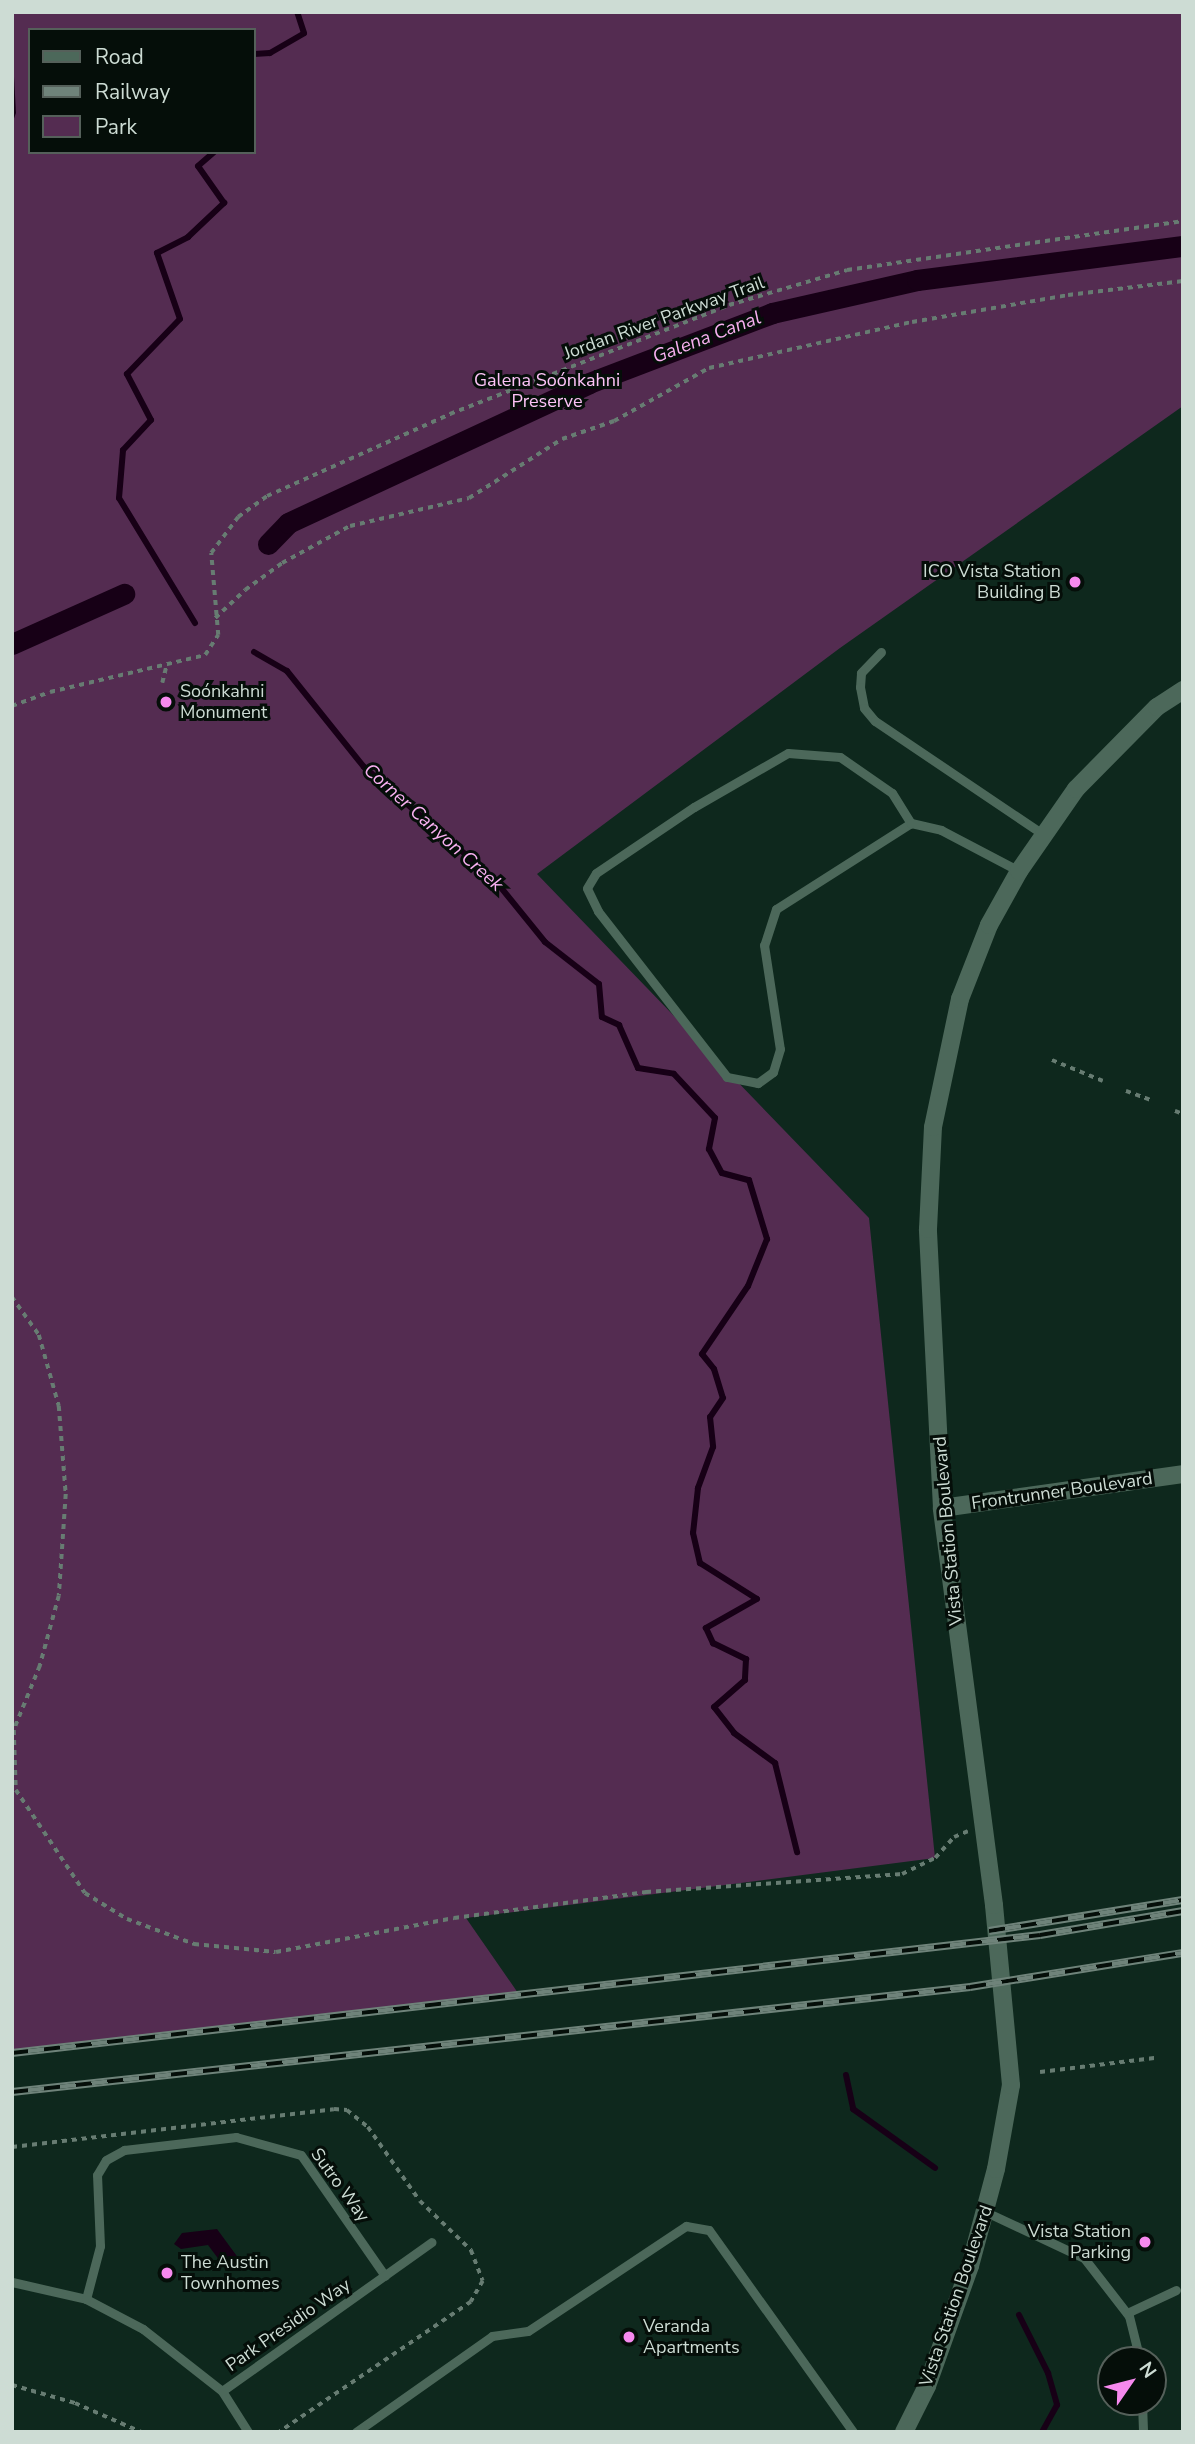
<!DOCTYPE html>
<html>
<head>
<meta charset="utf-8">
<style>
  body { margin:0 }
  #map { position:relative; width:1195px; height:2444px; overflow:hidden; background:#0e281d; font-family:"Nunito Sans",sans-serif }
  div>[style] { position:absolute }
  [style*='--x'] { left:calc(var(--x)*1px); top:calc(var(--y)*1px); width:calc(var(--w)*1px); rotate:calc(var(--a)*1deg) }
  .green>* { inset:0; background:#542c51 }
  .water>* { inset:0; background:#170016 }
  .stream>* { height:6px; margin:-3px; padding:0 3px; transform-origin:3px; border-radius:3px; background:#170016 }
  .canal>* { height:21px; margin:-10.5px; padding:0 10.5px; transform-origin:10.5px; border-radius:10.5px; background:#170016 }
  .path>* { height:3.5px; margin-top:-1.75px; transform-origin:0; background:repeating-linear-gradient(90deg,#677c72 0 5px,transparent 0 10px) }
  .service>* { height:9px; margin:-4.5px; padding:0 4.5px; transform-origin:4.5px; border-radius:4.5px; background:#4c685a }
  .tertiary>* { height:18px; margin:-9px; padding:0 9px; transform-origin:9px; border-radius:9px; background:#4c685a }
  .rail>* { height:8px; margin-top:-4px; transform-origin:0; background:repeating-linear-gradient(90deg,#050e09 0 16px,#6f837a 0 32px); box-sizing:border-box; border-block:2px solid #6f837a }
  .dots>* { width:19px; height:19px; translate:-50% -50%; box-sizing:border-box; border:4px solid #050e09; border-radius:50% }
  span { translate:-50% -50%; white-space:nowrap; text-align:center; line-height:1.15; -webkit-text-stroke:6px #050e09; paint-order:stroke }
  .street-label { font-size:18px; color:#cddcd4 }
  .park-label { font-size:18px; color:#fdc3f7 }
  .poi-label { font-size:18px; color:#cddcd4 }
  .right { translate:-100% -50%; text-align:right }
  .left { translate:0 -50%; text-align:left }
  .water-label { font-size:19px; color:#f8b0f1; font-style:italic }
  .frame { position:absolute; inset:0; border:14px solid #cddcd4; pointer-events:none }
  .legend { position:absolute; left:28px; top:28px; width:228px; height:126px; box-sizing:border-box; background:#050e09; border:2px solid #55605a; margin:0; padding:9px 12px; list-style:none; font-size:21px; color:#cddcd4 }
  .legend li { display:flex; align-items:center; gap:14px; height:35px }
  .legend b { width:35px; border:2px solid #55605a }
  .north { position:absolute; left:1097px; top:2346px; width:70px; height:70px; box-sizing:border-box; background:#050e09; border:2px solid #55605a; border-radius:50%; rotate:55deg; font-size:19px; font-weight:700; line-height:28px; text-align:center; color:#cddcd4 }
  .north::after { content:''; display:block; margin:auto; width:24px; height:32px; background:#f689ee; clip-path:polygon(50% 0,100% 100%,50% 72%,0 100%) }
</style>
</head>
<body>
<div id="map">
  <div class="green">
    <i style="clip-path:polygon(evenodd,12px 12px,1183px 12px,1183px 406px,840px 648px,537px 874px,869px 1218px,935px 1858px,466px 1918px,518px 1993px,12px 2050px,12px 12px,30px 30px,254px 30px,254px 152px,30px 152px,30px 30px)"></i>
  </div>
  <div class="water">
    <i style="clip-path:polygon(12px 40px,16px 113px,12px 124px)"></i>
    <i style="clip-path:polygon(217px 2229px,239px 2259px,226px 2269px,208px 2245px,181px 2249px,174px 2244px,182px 2233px)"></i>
  </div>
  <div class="stream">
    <i style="--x:254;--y:54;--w:16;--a:-4"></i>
    <i style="--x:270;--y:53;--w:39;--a:-30"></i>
    <i style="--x:304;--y:33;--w:22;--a:-108"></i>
    <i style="--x:195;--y:623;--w:146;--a:-121.3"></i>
    <i style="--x:119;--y:498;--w:48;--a:-85.2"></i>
    <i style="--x:123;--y:450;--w:41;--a:-47"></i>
    <i style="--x:151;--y:420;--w:52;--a:-117.6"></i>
    <i style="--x:127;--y:374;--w:76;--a:-46.1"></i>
    <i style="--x:180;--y:319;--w:70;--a:-109.2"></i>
    <i style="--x:157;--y:253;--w:35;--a:-27"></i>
    <i style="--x:188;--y:237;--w:50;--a:-43.4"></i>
    <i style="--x:224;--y:203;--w:45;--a:-125.1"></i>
    <i style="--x:198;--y:166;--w:21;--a:-41"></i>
    <i style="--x:254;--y:652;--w:38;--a:30"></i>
    <i style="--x:287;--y:671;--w:123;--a:51.3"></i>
    <i style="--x:364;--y:767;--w:172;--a:40.7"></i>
    <i style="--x:494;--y:879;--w:81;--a:51"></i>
    <i style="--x:545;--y:942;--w:68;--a:37.9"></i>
    <i style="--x:599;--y:984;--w:33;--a:85"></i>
    <i style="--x:602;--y:1017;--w:19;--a:25"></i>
    <i style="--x:619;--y:1025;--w:47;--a:66.2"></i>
    <i style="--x:638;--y:1068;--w:36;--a:9"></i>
    <i style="--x:674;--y:1074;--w:60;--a:47"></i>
    <i style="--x:715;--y:1118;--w:32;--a:101"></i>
    <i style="--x:709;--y:1149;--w:27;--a:62"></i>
    <i style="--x:722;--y:1173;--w:28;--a:15"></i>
    <i style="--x:749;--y:1180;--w:62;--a:73"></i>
    <i style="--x:767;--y:1239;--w:51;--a:112"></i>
    <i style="--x:748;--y:1286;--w:82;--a:124.1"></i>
    <i style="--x:702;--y:1354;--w:19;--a:51"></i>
    <i style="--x:714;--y:1369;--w:30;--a:73"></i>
    <i style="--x:723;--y:1398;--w:23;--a:124"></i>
    <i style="--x:710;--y:1417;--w:30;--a:84"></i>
    <i style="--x:713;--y:1447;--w:44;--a:110.1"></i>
    <i style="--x:698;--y:1488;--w:45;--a:96.3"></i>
    <i style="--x:693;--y:1533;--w:31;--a:77"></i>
    <i style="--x:700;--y:1563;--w:67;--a:32.3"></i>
    <i style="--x:757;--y:1599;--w:59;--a:150.4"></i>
    <i style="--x:706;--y:1628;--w:17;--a:65"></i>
    <i style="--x:713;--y:1643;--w:37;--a:26"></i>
    <i style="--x:746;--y:1659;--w:21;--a:93"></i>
    <i style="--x:745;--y:1680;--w:41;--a:138.9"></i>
    <i style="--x:714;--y:1707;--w:33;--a:52"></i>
    <i style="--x:734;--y:1733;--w:51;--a:36.2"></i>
    <i style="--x:775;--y:1763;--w:92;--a:76.1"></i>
    <i style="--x:846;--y:2075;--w:35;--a:78"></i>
    <i style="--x:853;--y:2109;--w:101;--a:35.7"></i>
    <i style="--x:1019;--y:2315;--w:65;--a:63.4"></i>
    <i style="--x:1048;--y:2373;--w:33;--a:74"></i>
    <i style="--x:1057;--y:2405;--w:31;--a:119"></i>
  </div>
  <div class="canal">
    <i style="--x:268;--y:544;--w:29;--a:-46"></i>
    <i style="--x:288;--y:523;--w:332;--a:-24.9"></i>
    <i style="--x:589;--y:383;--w:196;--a:-20.9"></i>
    <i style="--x:772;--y:313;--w:149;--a:-12.8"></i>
    <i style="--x:917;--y:280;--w:268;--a:-7.3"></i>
    <i style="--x:12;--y:644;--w:123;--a:-24.1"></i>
  </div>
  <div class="path">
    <i style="--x:215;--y:618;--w:41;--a:-43"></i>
    <i style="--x:245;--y:590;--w:46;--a:-36.1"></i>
    <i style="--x:282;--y:563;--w:77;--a:-28.6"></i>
    <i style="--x:350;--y:526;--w:122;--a:-13.2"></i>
    <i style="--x:469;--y:498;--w:110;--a:-32.4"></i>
    <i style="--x:562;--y:439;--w:55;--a:-19.1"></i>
    <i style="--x:614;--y:421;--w:109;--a:-29.2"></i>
    <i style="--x:709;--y:368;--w:208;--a:-12.8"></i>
    <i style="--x:912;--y:322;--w:158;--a:-9.8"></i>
    <i style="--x:1068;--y:295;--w:116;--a:-6.9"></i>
    <i style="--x:162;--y:683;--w:16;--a:-76"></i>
    <i style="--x:12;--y:706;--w:40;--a:-20.2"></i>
    <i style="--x:50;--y:692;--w:159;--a:-13.4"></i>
    <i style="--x:205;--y:655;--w:24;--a:-57"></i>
    <i style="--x:218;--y:635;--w:82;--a:-94.9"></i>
    <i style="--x:211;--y:553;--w:45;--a:-53.1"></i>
    <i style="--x:238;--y:517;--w:36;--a:-36"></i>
    <i style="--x:267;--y:496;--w:201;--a:-24.1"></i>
    <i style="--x:450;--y:414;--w:300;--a:-21.3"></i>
    <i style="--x:729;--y:305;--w:123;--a:-16.5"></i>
    <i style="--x:847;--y:270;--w:340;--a:-8.3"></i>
    <i style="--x:1052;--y:1060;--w:55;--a:22.4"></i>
    <i style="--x:1126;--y:1091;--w:29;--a:20"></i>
    <i style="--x:1175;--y:1111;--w:9;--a:21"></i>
    <i style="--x:12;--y:1297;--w:47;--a:54.6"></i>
    <i style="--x:39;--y:1335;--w:74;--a:74.3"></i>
    <i style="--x:59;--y:1406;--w:88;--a:85.5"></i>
    <i style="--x:66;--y:1494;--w:102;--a:93.9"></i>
    <i style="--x:59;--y:1596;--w:73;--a:105.2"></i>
    <i style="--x:40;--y:1666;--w:69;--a:112.1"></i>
    <i style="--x:14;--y:1730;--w:60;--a:88.1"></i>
    <i style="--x:16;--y:1790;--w:124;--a:56.2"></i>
    <i style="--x:85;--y:1893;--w:49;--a:31.8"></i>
    <i style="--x:127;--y:1919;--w:72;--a:20.5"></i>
    <i style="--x:194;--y:1944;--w:82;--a:5.6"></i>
    <i style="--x:276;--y:1952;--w:181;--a:-10.8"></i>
    <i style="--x:454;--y:1918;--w:194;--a:-7.7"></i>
    <i style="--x:646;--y:1892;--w:257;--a:-4"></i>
    <i style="--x:902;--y:1874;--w:37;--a:-26"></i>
    <i style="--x:935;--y:1858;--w:28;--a:-48"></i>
    <i style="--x:954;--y:1837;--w:15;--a:-23"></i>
    <i style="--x:1040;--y:2072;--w:115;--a:-7"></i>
    <i style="--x:12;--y:2147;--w:324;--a:-6.7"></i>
    <i style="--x:334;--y:2109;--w:13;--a:4"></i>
    <i style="--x:347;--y:2110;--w:27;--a:39"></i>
    <i style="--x:368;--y:2127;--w:90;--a:54.9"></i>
    <i style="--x:420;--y:2201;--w:71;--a:43.9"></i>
    <i style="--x:471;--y:2250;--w:33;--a:69"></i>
    <i style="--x:483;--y:2281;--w:24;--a:120"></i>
    <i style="--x:471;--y:2302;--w:231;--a:145.8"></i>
    <i style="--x:12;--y:2385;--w:66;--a:15.9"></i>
    <i style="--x:75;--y:2403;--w:72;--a:23.7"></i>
  </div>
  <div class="service">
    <i style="--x:881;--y:652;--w:29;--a:134"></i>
    <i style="--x:861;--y:673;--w:14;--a:94"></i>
    <i style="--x:860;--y:687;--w:21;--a:79"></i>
    <i style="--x:864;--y:708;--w:17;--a:50"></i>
    <i style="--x:875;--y:721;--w:204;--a:34"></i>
    <i style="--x:911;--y:823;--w:160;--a:147.5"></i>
    <i style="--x:776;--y:909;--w:38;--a:108"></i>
    <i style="--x:764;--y:945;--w:105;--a:81.3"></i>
    <i style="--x:780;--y:1049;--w:24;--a:107"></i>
    <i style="--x:773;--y:1072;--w:19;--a:144"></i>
    <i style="--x:758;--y:1083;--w:32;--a:-169"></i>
    <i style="--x:727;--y:1077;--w:210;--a:-127.9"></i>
    <i style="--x:598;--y:911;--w:25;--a:-116"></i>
    <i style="--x:587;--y:888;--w:17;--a:-59"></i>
    <i style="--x:596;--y:873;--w:118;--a:-34"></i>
    <i style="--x:694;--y:807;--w:108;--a:-29.9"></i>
    <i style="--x:788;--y:753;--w:52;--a:4.4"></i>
    <i style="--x:840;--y:757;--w:63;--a:34.7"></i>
    <i style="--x:892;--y:793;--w:36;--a:58"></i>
    <i style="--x:911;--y:823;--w:31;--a:13"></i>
    <i style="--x:941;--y:830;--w:88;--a:27.7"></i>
    <i style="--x:986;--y:2212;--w:108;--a:25.1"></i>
    <i style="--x:1084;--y:2258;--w:73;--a:52.2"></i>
    <i style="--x:1129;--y:2316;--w:45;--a:76"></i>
    <i style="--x:12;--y:2282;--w:76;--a:12.9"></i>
    <i style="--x:86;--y:2299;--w:64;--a:27.8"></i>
    <i style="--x:143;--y:2329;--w:100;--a:38.1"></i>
    <i style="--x:222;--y:2391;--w:49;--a:57.6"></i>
    <i style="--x:86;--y:2299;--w:55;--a:-75.2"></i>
    <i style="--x:100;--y:2246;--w:71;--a:-92.4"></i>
    <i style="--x:97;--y:2175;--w:17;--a:-59"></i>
    <i style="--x:106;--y:2160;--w:21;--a:-29"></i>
    <i style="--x:124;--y:2150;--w:113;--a:-6.6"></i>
    <i style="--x:236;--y:2137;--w:67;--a:15.5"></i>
    <i style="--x:301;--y:2155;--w:147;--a:55.2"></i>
    <i style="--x:1127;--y:2313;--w:54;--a:-25.1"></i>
    <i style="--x:222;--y:2391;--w:257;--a:-35.4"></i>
    <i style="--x:1142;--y:2402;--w:30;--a:88"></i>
    <i style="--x:356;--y:2432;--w:166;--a:-35.2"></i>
    <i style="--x:492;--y:2336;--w:36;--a:-8"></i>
    <i style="--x:528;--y:2331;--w:190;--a:-33.6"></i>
    <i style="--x:686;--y:2226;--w:23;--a:10"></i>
    <i style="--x:709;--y:2230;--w:248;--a:54.5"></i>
  </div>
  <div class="tertiary">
    <i style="--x:942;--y:1508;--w:243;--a:-8"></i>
    <i style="--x:904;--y:2432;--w:51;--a:-63.4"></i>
    <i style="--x:927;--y:2386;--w:127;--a:-70.3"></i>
    <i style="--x:970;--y:2266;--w:100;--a:-75"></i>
    <i style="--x:996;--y:2169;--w:85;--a:-79.9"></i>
    <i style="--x:1011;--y:2085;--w:181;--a:-95.4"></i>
    <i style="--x:994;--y:1905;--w:400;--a:-97.5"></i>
    <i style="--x:942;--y:1508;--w:279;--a:-92.9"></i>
    <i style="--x:928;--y:1229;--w:102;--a:-87.2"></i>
    <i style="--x:933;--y:1127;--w:131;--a:-78.1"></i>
    <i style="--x:960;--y:999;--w:79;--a:-68.6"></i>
    <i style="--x:989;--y:925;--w:62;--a:-60.9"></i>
    <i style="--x:1019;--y:871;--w:100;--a:-55.2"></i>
    <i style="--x:1076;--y:789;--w:115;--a:-45.4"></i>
    <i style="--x:1157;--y:707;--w:31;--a:-33"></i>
  </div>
  <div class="rail">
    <i style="--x:989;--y:1931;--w:196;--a:-9.1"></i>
    <i style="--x:12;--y:2053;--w:1035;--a:-6.55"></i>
    <i style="--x:1040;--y:1935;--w:145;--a:-9.5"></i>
    <i style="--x:12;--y:2092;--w:964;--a:-6.25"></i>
    <i style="--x:970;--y:1987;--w:216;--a:-9.1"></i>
  </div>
  <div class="dots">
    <i style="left:1075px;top:582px;background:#f689ee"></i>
    <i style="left:166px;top:702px;background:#f689ee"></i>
    <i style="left:1145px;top:2242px;background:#f689ee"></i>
    <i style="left:167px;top:2273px;background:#f689ee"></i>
    <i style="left:629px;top:2337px;background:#f689ee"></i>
  </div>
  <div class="street-label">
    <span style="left:664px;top:318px;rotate:-20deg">Jordan River Parkway Trail</span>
    <span style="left:1062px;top:1491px;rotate:-8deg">Frontrunner Boulevard</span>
    <span style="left:948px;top:1531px;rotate:-95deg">Vista Station Boulevard</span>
    <span style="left:340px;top:2185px;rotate:54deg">Sutro Way</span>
    <span style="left:956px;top:2296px;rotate:-71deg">Vista Station Boulevard</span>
    <span style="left:288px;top:2325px;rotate:-35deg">Park Presidio Way</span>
  </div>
  <div class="park-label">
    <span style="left:547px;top:391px">Galena Soónkahni<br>Preserve</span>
  </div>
  <div class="poi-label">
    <span class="right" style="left:1061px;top:582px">ICO Vista Station<br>Building B</span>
    <span class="left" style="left:180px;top:702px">Soónkahni<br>Monument</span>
    <span class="right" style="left:1131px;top:2242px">Vista Station<br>Parking</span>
    <span class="left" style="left:181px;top:2273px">The Austin<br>Townhomes</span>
    <span class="left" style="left:643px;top:2337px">Veranda<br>Apartments</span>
  </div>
  <div class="water-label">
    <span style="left:707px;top:338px;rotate:-21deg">Galena Canal</span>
    <span style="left:433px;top:828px;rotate:42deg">Corner Canyon Creek</span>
  </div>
  <div class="frame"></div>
  <ul class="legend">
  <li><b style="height:9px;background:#4c685a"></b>Road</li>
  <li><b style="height:9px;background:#6f837a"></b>Railway</li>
  <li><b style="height:19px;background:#542c51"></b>Park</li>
  </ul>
  <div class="north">N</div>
</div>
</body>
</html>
